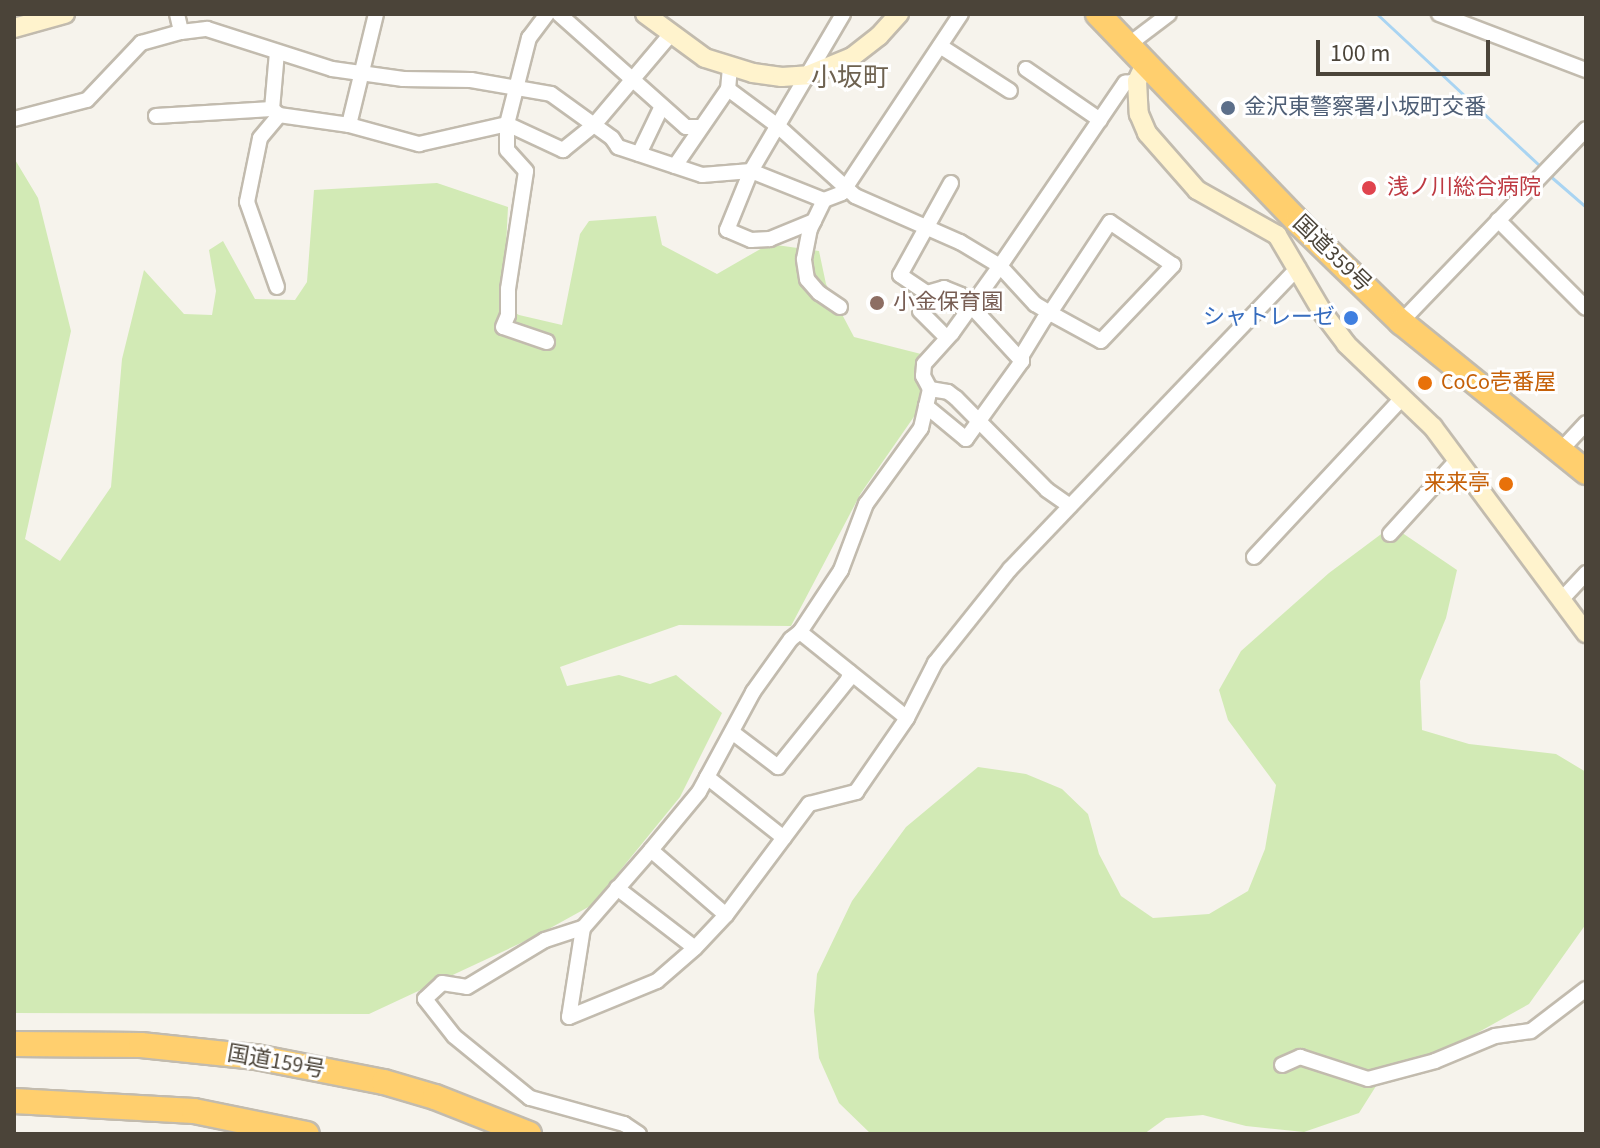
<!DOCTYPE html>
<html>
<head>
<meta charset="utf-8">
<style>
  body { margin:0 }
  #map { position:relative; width:1600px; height:1148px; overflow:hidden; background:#f6f3ec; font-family:"Source Sans 3","Noto Sans JP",sans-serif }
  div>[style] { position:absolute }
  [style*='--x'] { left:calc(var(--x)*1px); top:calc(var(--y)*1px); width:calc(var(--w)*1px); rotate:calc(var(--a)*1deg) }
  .green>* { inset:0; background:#d2eab5 }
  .stream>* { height:3px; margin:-1.5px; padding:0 1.5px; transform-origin:1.5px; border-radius:1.5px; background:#a9d4f2 }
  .roads { filter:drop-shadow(2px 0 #c2bbae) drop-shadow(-2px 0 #c2bbae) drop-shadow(0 2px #c2bbae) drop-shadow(0 -2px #c2bbae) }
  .street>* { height:14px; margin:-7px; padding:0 7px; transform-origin:7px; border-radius:7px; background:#fff }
  .secondary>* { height:18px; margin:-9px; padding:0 9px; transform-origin:9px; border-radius:9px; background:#fff3cd }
  .highway>* { height:24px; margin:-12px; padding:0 12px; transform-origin:12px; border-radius:12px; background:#ffcf6e }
  .dots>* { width:22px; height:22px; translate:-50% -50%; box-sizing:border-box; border:4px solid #fff; border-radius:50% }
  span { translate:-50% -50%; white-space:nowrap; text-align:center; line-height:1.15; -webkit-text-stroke:6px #fff; paint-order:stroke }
  .service-label { font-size:22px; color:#4e5e75 }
  .left { translate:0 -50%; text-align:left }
  .health-label { font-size:22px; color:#be3a42 }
  .street-label { font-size:22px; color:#4b4439 }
  .education-label { font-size:22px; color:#785e54 }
  .shop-label { font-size:22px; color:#366cbe }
  .right { translate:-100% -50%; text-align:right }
  .food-label { font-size:22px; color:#c56008 }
  .quarter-label { font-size:26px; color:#6e6250 }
  .frame { position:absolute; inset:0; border:16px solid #4b4439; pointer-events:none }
  .scale { position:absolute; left:1316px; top:40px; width:174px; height:36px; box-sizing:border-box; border:4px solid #4b4439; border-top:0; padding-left:10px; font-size:24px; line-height:28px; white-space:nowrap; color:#4b4439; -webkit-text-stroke:6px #fff; paint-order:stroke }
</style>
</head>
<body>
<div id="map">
  <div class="green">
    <i style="clip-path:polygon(14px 158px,38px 198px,71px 331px,25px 539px,60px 561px,111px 487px,122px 359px,144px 270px,184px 314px,212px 315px,216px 291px,209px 250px,223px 241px,255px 299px,295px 300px,307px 282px,314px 190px,437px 183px,508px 207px,503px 306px,519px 315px,562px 325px,580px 234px,589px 221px,656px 216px,662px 245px,717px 274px,769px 244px,819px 251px,826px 284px,854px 337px,921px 354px,920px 408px,861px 493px,791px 626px,679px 625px,560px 667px,567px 686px,619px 675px,650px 684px,676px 675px,722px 713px,680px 797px,592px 905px,536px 936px,369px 1014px,14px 1013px)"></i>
    <i style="clip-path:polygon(1392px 526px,1457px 570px,1446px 618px,1420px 681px,1422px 730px,1469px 744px,1556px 754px,1586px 772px,1586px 924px,1529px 1004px,1461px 1042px,1383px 1075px,1359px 1113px,1304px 1132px,1246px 1126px,1203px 1115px,1166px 1118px,1144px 1134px,871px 1134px,839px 1103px,819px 1058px,814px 1011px,817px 974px,852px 901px,906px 827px,978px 767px,1026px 774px,1062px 789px,1088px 814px,1099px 854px,1121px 896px,1153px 918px,1209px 914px,1248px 891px,1265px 849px,1276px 785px,1228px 720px,1219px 690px,1241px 651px,1329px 573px)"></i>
  </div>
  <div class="stream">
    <i style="--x:1377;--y:14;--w:224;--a:43"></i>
    <i style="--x:1549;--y:175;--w:49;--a:40.9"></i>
  </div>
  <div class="roads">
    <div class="street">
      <i style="--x:177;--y:14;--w:18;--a:77"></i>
      <i style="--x:376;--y:14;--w:114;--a:103.7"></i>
      <i style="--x:349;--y:125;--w:73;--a:15.2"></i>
      <i style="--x:419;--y:144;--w:90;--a:-12.8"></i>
      <i style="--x:507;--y:124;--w:89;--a:-75.7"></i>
      <i style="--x:529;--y:38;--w:30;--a:-53"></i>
      <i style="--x:559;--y:14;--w:170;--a:41.7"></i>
      <i style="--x:686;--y:127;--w:15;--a:0"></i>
      <i style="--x:1439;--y:14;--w:157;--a:20.9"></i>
      <i style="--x:1128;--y:45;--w:51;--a:-37.1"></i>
      <i style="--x:940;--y:46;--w:83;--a:32.7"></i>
      <i style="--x:277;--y:52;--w:57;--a:95"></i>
      <i style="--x:272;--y:109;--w:9;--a:41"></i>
      <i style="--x:279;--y:115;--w:71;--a:8.1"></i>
      <i style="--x:730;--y:67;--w:22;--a:95"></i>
      <i style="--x:728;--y:89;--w:64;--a:36.7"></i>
      <i style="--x:779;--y:127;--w:103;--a:42.2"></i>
      <i style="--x:855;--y:196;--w:115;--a:23.7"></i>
      <i style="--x:960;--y:242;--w:47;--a:31"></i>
      <i style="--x:1000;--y:266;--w:52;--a:47.4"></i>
      <i style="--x:1035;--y:304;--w:17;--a:31"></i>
      <i style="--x:1050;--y:313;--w:58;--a:28.8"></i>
      <i style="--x:1101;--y:341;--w:105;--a:-46.5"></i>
      <i style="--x:1173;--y:265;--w:76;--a:-145.7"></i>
      <i style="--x:1110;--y:222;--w:109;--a:123.4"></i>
      <i style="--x:1050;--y:313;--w:8;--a:135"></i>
      <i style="--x:1044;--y:319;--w:42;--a:121.4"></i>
      <i style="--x:1022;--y:355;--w:6;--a:90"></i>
      <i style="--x:1022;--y:361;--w:96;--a:125.7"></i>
      <i style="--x:966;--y:439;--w:52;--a:-140.5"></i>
      <i style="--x:1026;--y:69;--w:90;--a:34.6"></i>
      <i style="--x:156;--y:116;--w:116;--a:-3.5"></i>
      <i style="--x:14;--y:119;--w:75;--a:-14.6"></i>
      <i style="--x:87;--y:100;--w:79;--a:-46.5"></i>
      <i style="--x:141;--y:43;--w:41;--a:-15.4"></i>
      <i style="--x:181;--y:32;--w:26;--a:-7"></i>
      <i style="--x:207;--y:29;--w:131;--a:17.7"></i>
      <i style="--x:332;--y:69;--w:72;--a:8"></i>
      <i style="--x:403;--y:79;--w:68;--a:0.8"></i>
      <i style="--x:471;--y:80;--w:81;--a:9.9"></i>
      <i style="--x:551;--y:94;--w:75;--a:35.8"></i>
      <i style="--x:612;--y:138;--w:11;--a:56"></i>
      <i style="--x:618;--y:147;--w:89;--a:18.4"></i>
      <i style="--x:702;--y:175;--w:49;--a:-4.7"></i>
      <i style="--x:751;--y:171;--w:182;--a:-59.6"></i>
      <i style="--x:639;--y:154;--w:53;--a:-64.4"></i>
      <i style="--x:675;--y:166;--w:93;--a:-55.5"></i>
      <i style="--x:951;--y:183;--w:105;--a:119"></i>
      <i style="--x:900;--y:275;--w:32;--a:34"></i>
      <i style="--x:927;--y:293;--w:18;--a:-16"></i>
      <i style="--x:944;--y:288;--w:18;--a:22"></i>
      <i style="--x:961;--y:295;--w:90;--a:47.3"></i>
      <i style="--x:1498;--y:220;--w:124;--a:45"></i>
      <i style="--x:814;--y:221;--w:48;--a:157.8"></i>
      <i style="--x:770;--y:239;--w:19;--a:177"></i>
      <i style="--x:751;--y:240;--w:26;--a:-157"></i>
      <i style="--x:727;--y:230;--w:64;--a:-67.9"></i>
      <i style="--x:751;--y:171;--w:79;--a:21.7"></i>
      <i style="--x:277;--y:287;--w:90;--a:-109.4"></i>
      <i style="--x:247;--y:202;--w:65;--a:-78.5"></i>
      <i style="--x:260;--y:138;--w:30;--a:-50"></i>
      <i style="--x:927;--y:293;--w:19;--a:111"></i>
      <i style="--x:920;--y:311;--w:38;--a:45"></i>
      <i style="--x:840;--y:307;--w:25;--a:-146"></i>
      <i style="--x:819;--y:293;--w:18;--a:-131"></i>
      <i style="--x:807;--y:279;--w:20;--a:-99"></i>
      <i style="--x:804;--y:259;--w:31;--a:-79"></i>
      <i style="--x:810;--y:229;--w:32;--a:-64"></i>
      <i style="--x:824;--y:200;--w:19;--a:-21"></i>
      <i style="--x:842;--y:193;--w:215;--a:-56.4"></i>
      <i style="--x:1401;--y:322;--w:267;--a:-46.2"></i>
      <i style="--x:547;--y:342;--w:46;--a:-161.2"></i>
      <i style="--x:503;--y:327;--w:13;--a:-67"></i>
      <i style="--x:508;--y:315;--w:26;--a:-90"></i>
      <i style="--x:508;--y:289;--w:119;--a:-81.3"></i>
      <i style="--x:526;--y:171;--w:28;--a:-132"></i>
      <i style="--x:507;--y:150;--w:26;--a:-90"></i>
      <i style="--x:507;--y:124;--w:62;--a:24.9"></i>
      <i style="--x:563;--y:150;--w:40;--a:-39"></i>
      <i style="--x:594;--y:125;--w:119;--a:-49.8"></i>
      <i style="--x:930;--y:389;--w:18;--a:9"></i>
      <i style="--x:948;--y:392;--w:10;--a:37"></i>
      <i style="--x:956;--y:398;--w:129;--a:45.3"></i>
      <i style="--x:1047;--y:490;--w:28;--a:35"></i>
      <i style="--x:1560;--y:451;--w:38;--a:-47"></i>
      <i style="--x:1390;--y:534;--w:101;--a:-47.8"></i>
      <i style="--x:1254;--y:557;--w:219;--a:-47"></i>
      <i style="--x:1561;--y:600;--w:37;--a:-47"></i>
      <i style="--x:800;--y:632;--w:137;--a:38.8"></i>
      <i style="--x:732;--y:732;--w:58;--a:37.3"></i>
      <i style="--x:778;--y:767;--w:112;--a:-51.2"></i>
      <i style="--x:848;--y:680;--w:8;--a:-76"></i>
      <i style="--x:707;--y:777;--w:98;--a:38.4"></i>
      <i style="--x:617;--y:888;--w:98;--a:37.6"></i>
      <i style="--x:726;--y:915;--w:99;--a:-139.1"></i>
      <i style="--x:651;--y:850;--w:75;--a:-50.4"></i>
      <i style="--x:699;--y:792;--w:114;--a:-61.6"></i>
      <i style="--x:753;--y:692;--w:65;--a:-54.4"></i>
      <i style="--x:791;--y:639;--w:11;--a:-38"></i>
      <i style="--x:800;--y:632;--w:74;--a:-56.5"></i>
      <i style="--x:841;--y:570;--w:71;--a:-69.3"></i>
      <i style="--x:866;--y:504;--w:94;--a:-54.1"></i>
      <i style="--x:921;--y:428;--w:40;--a:-77"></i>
      <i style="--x:930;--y:389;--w:15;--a:-118"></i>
      <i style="--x:923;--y:376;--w:12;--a:-85"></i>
      <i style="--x:924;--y:364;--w:42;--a:-47.9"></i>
      <i style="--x:952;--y:333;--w:82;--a:-54.4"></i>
      <i style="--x:1000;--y:266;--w:222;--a:-55.7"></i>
      <i style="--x:1125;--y:83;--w:12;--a:-9"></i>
      <i style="--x:583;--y:928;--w:90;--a:98.9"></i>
      <i style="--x:569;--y:1017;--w:95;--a:-22.2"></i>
      <i style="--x:657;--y:981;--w:50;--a:-41"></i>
      <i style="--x:695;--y:948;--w:45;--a:-46.8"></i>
      <i style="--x:726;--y:915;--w:139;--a:-53.2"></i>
      <i style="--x:809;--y:804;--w:49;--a:-14.3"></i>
      <i style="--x:856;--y:792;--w:90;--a:-55.4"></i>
      <i style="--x:907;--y:718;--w:62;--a:-63"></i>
      <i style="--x:935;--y:663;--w:120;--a:-51.4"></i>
      <i style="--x:1010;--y:569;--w:417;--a:-46.3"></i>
      <i style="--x:1282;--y:1065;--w:20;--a:-24"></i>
      <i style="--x:1300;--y:1057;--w:71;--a:17.9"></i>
      <i style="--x:1368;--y:1079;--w:69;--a:-15"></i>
      <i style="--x:1435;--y:1061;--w:65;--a:-22.6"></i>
      <i style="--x:1495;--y:1036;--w:36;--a:-8"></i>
      <i style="--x:1531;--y:1031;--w:69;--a:-37.4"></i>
      <i style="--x:639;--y:1134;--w:18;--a:-146"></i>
      <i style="--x:624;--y:1124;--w:98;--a:-164.5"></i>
      <i style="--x:530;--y:1098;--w:98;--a:-140.8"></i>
      <i style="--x:454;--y:1036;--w:47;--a:-128.1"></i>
      <i style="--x:425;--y:999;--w:23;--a:-43"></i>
      <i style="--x:442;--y:983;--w:25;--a:9"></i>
      <i style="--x:467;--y:987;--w:91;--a:-31.1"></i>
      <i style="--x:545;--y:940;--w:40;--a:-18"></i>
      <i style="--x:583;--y:928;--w:103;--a:-48.9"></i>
    </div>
    <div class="secondary">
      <i style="--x:645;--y:14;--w:74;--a:36.3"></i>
      <i style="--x:705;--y:58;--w:50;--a:17.4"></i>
      <i style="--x:753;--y:73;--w:29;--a:8"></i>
      <i style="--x:782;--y:77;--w:26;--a:-4"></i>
      <i style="--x:808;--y:75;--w:48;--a:-22.2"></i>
      <i style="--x:852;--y:57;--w:34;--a:-38"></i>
      <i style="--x:879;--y:36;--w:30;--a:-48"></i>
      <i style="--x:14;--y:28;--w:53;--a:-15.4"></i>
      <i style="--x:1145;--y:64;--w:19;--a:115"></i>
      <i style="--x:1137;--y:81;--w:33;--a:87"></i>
      <i style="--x:1139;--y:114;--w:21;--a:67"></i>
      <i style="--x:1147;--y:133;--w:76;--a:48.7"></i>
      <i style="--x:1197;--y:190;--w:92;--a:29.4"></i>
      <i style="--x:1277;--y:235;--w:91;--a:59.5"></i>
      <i style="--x:1323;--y:313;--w:39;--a:53"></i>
      <i style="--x:1346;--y:344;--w:120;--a:43.7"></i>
      <i style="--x:1433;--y:427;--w:257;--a:53.4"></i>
    </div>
    <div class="highway">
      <i style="--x:1098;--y:14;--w:289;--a:46.1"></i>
      <i style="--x:1298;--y:222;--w:144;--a:44.2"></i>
      <i style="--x:1401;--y:322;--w:238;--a:39"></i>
      <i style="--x:14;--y:1044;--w:127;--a:0.5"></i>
      <i style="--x:141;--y:1045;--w:116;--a:6"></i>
      <i style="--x:256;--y:1057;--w:130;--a:11.1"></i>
      <i style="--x:384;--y:1082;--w:53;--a:16.4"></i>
      <i style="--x:435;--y:1097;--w:101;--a:21.5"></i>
      <i style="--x:14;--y:1101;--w:180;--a:3.2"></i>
      <i style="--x:194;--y:1111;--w:115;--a:11.5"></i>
    </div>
  </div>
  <div class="dots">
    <i style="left:1228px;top:108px;background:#5c6f8a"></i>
    <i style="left:1369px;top:188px;background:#e0444e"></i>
    <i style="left:877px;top:303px;background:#8d6e63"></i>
    <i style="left:1351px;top:318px;background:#3f7fe0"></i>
    <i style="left:1425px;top:383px;background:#e8710a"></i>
    <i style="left:1506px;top:484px;background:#e8710a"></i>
  </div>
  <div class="service-label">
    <span class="left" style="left:1244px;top:108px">金沢東警察署小坂町交番</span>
  </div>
  <div class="health-label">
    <span class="left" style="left:1387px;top:188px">浅ノ川総合病院</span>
  </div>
  <div class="street-label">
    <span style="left:1332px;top:254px;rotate:44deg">国道359号</span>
    <span style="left:276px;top:1062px;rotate:10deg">国道159号</span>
  </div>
  <div class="education-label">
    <span class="left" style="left:893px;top:303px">小金保育園</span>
  </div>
  <div class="shop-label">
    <span class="right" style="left:1335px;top:318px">シャトレーゼ</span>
  </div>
  <div class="food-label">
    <span class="left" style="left:1441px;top:383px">CoCo壱番屋</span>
    <span class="right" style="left:1490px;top:484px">来来亭</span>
  </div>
  <div class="quarter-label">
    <span style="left:850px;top:78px">小坂町</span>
  </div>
  <div class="frame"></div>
  <div class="scale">100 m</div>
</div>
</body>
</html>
